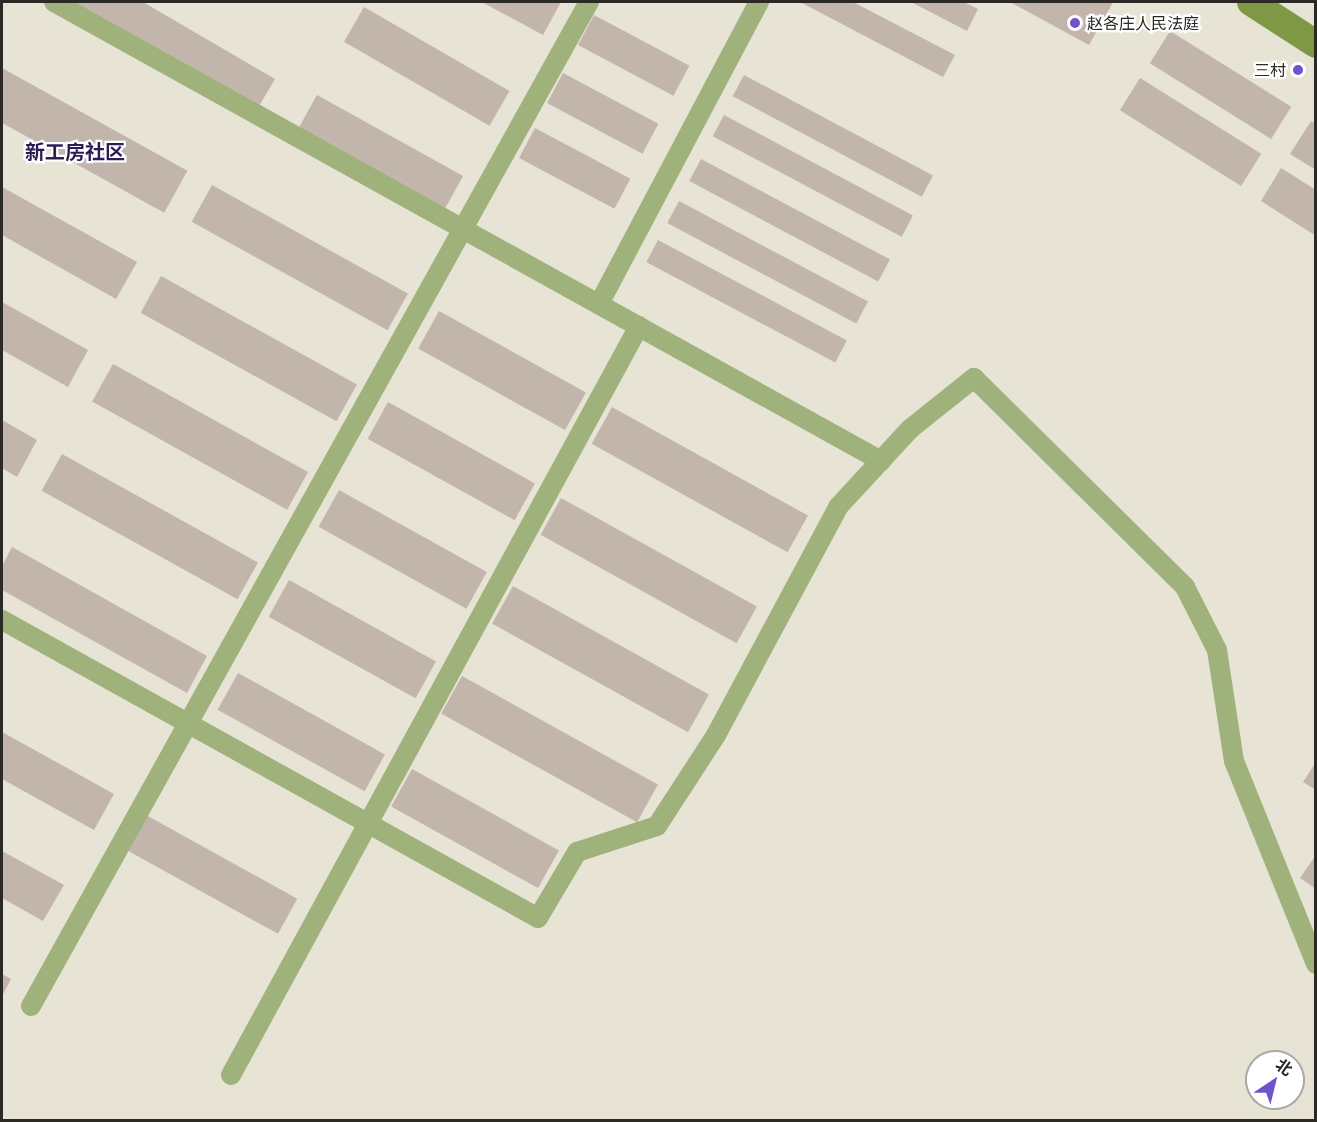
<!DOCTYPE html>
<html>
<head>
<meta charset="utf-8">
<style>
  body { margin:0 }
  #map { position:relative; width:1317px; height:1122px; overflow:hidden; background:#e7e3d5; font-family:"Golos Text","Noto Sans SC",sans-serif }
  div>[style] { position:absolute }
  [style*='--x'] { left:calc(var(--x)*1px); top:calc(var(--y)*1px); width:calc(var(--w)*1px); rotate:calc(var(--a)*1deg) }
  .building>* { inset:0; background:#c2b5ac; transform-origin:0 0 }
  .street>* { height:20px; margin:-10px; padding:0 10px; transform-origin:10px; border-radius:10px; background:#9fb27c }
  .secondary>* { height:28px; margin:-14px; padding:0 14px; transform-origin:14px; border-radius:14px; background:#7e9845 }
  .dots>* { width:16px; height:16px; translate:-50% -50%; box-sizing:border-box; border:3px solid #fff; border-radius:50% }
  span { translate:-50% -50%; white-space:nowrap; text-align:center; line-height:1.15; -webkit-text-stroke:4.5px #fff; paint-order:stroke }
  .poi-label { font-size:16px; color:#2b2924 }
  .left { translate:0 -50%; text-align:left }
  .right { translate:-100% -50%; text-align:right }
  .quarter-label { font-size:20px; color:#2b1c56; font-weight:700 }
  .frame { position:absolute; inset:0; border:3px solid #2b2924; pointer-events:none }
  .north { position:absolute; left:1245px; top:1050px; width:60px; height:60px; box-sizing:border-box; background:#fff; border:2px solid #aaa9a7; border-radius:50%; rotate:35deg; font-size:16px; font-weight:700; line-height:24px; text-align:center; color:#2b2924 }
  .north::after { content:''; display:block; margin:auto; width:21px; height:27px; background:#7052cb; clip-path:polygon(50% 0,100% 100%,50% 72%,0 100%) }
</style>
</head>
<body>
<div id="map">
  <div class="building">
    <i style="clip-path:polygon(71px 2px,143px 2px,275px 79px,256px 111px)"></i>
    <i style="clip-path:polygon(482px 2px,561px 2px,543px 35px)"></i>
    <i style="clip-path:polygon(800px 2px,853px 2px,955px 55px,943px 77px)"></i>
    <i style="clip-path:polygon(911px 2px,964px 2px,978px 9px,967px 31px)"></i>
    <i style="clip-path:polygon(1010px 2px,1113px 2px,1089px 45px)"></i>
    <i style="left:364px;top:7px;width:168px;height:40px;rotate:30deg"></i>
    <i style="left:594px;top:15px;width:108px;height:34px;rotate:28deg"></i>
    <i style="left:1170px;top:31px;width:143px;height:38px;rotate:32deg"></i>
    <i style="left:2px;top:68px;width:212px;height:48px;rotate:29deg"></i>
    <i style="left:563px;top:73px;width:108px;height:34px;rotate:28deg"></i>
    <i style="left:744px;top:75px;width:214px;height:24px;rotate:28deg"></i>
    <i style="left:1140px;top:78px;width:143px;height:38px;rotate:32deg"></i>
    <i style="left:317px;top:95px;width:167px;height:39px;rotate:29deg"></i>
    <i style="left:724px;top:115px;width:214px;height:24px;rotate:28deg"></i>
    <i style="clip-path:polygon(1311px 121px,1316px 124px,1316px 170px,1290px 154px)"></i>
    <i style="left:535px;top:128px;width:108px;height:34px;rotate:28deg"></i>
    <i style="left:701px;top:159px;width:214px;height:25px;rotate:28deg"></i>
    <i style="clip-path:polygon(1281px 168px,1316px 190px,1316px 236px,1261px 201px)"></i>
    <i style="left:212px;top:185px;width:224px;height:42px;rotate:29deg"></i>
    <i style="clip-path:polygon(2px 187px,137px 262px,116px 299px,2px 235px)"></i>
    <i style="left:679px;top:201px;width:214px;height:25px;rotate:28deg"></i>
    <i style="left:658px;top:240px;width:214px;height:25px;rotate:28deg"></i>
    <i style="left:161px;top:276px;width:224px;height:42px;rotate:29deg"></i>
    <i style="clip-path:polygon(2px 302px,88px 350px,68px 387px,2px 350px)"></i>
    <i style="left:439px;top:311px;width:168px;height:43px;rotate:29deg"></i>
    <i style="left:113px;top:364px;width:223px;height:43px;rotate:29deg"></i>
    <i style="left:388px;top:402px;width:168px;height:42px;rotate:29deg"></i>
    <i style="left:612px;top:407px;width:224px;height:42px;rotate:29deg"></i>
    <i style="clip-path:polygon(2px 420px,37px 440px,17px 477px,2px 468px)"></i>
    <i style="left:62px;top:454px;width:224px;height:42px;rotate:29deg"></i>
    <i style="left:339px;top:490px;width:169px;height:42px;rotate:29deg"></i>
    <i style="left:561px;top:498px;width:224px;height:42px;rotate:29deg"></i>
    <i style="clip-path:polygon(12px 547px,207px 656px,187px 693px,2px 590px,2px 566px)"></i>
    <i style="left:289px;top:580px;width:168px;height:42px;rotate:29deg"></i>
    <i style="left:513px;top:586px;width:224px;height:43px;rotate:29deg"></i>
    <i style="left:238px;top:673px;width:168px;height:42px;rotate:29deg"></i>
    <i style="left:462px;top:676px;width:224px;height:43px;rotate:29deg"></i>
    <i style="clip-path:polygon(2px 732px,114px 794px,94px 830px,2px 779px)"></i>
    <i style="clip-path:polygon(1316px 762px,1316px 790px,1303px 782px)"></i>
    <i style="left:412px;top:769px;width:168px;height:43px;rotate:29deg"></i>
    <i style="left:146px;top:815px;width:173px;height:40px;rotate:29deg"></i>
    <i style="clip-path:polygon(2px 851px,64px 885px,43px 921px,2px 898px)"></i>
    <i style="clip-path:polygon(1316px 855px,1316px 889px,1300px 878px)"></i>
    <i style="clip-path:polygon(2px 974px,11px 979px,2px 996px)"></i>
  </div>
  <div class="street">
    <i style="--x:54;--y:2;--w:946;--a:29.03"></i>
    <i style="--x:599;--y:304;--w:342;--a:-62.1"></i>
    <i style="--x:2;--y:620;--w:613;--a:29.07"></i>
    <i style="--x:538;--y:918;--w:77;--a:-59.4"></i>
    <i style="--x:577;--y:852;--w:84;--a:-18"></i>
    <i style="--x:657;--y:826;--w:108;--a:-57"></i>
    <i style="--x:716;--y:735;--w:259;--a:-61.8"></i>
    <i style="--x:838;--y:507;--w:106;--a:-47.3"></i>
    <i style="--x:910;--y:429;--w:82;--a:-38.6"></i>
    <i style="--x:974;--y:378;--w:297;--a:44.7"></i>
    <i style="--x:1185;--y:587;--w:71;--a:63.1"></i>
    <i style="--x:1217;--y:650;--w:112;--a:81.3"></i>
    <i style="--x:1234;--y:761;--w:219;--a:68"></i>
    <i style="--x:31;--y:1006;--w:1149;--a:-60.94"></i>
    <i style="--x:231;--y:1075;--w:853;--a:-61.42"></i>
  </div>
  <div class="secondary">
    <i style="--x:1251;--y:2;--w:77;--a:32.9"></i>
  </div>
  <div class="dots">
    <i style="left:1075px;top:23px;background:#7052cb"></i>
    <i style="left:1298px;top:70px;background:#7052cb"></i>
  </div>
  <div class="poi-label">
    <span class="left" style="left:1087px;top:23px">赵各庄人民法庭</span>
    <span class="right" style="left:1286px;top:70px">三村</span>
  </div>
  <div class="quarter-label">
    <span style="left:75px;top:151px">新工房社区</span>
  </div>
  <div class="frame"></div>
  <div class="north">北</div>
</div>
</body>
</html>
